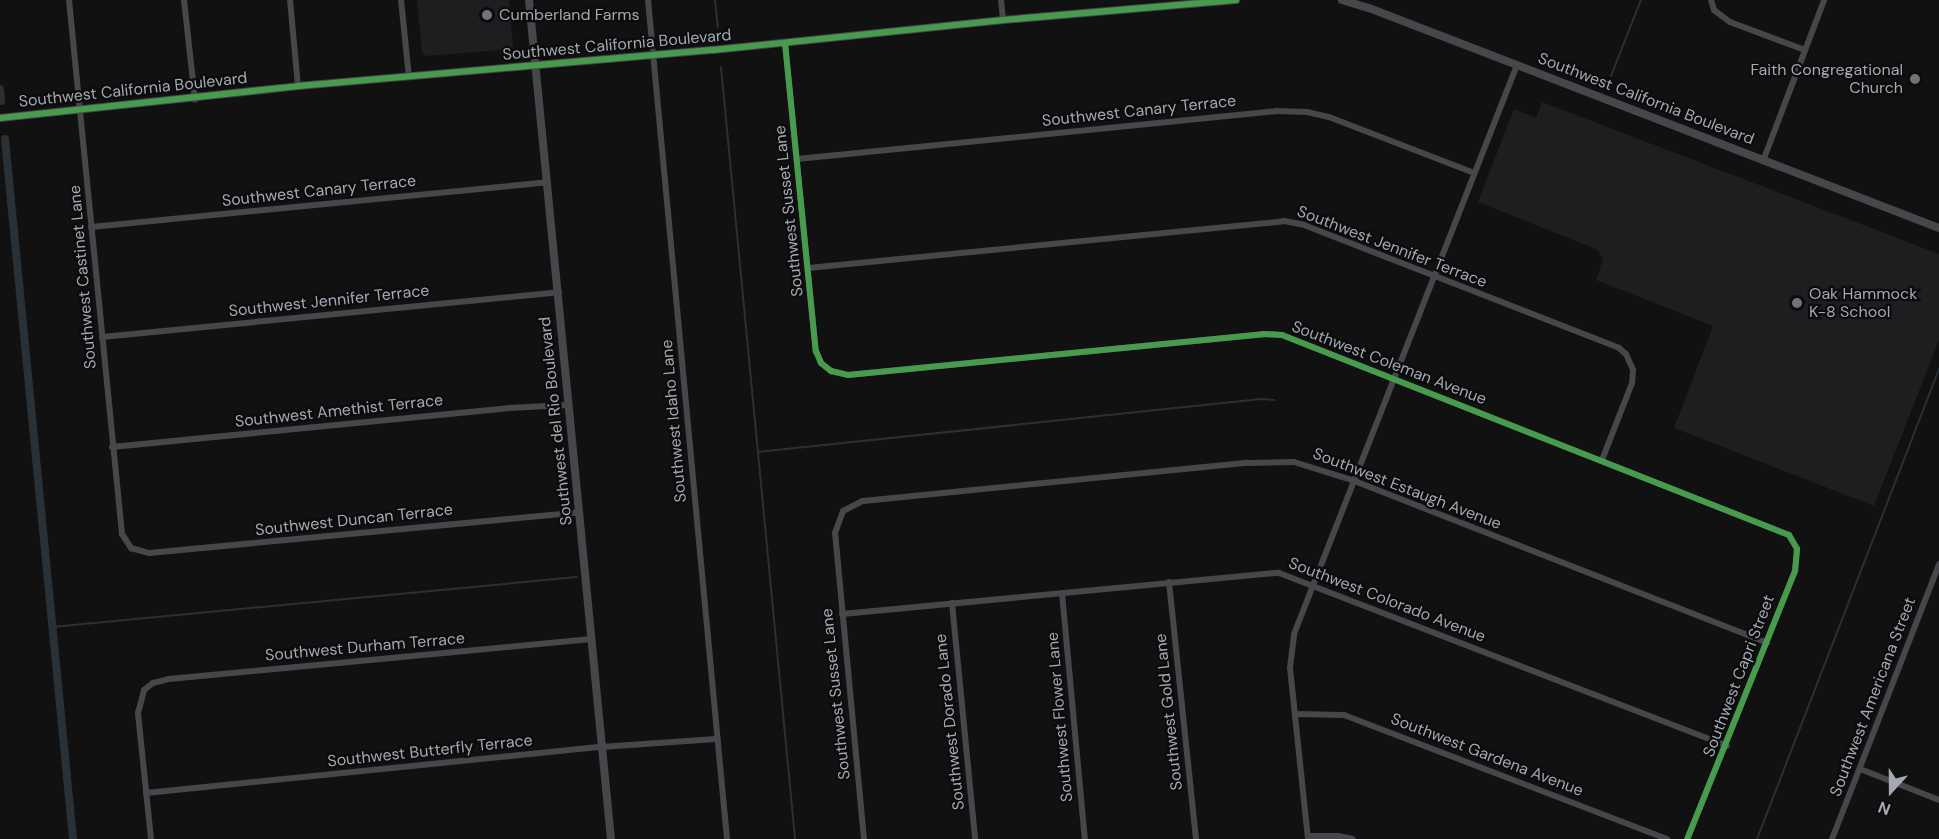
<!DOCTYPE html>
<html>
<head>
<meta charset="utf-8">
<style>
  body { margin:0 }
  #map { position:relative; width:1939px; height:839px; overflow:hidden; background:#111112; font-family:"DM Sans",sans-serif }
  div>[style] { position:absolute }
  [style*='--x'] { left:calc(var(--x)*1px); top:calc(var(--y)*1px); width:calc(var(--w)*1px); rotate:calc(var(--a)*1deg) }
  .built>* { inset:0; background:#1e1e20 }
  .stream>* { height:2px; margin:-1px; padding:0 1px; transform-origin:1px; border-radius:1px; background:#293036 }
  .canal>* { height:8px; margin:-4px; padding:0 4px; transform-origin:4px; border-radius:4px; background:#293036 }
  .minor>* { height:6px; margin:-3px; padding:0 3px; transform-origin:3px; border-radius:3px; background:#46474a }
  .tertiary>* { height:8px; margin:-4px; padding:0 4px; transform-origin:4px; border-radius:4px; background:#46474a }
  .cycleway>* { height:6px; margin:-3px; padding:0 3px; transform-origin:3px; border-radius:3px; background:#469c4c }
  .dots>* { width:16px; height:16px; translate:-50% -50%; box-sizing:border-box; border:3px solid #0c0c0d; border-radius:50% }
  span { translate:-50% -50%; white-space:nowrap; text-align:center; line-height:1.15; -webkit-text-stroke:4.5px #0c0c0d; paint-order:stroke }
  .poi-label { font-size:16px; color:#a3a8b2 }
  .left { translate:0 -50%; text-align:left }
  .right { translate:-100% -50%; text-align:right }
  .street-label { font-size:16px; color:#a3a8b2 }
  .north { position:absolute; left:1861px; top:761px; width:60px; height:60px; -webkit-text-stroke:4px #0c0c0d; paint-order:stroke; rotate:201deg; font-size:16px; font-weight:700; line-height:24px; text-align:center; color:#a3a8b2 }
  .north::after { content:''; display:block; margin:auto; width:21px; height:27px; background:#a3a8b2; clip-path:polygon(50% 0,100% 100%,50% 72%,0 100%) }
</style>
</head>
<body>
<div id="map">
  <div class="built">
    <i style="clip-path:polygon(417px 0,509px 0,513px 49px,426px 56px,422px 53px)"></i>
    <i style="clip-path:polygon(1542px 102px,1939px 254px,1939px 340px,1874px 506px,1674px 428px,1713px 326px,1596px 280px,1603px 259px,1598px 250px,1478px 202px,1514px 109px,1536px 118px)"></i>
  </div>
  <div class="stream">
    <i style="--x:715;--y:0;--w:27;--a:84"></i>
    <i style="--x:721;--y:67;--w:776;--a:84.52"></i>
    <i style="--x:1611;--y:76;--w:82;--a:-68.5"></i>
    <i style="--x:758;--y:452;--w:506;--a:-6.01"></i>
    <i style="--x:1261;--y:399;--w:13;--a:4"></i>
    <i style="--x:52;--y:627;--w:527;--a:-5.44"></i>
    <i style="--x:1757;--y:839;--w:504;--a:-68.83"></i>
  </div>
  <div class="canal">
    <i style="--x:0;--y:89;--w:12;--a:85"></i>
    <i style="--x:5;--y:139;--w:703;--a:84.45"></i>
  </div>
  <div class="minor">
    <i style="--x:69;--y:0;--w:537;--a:84.33"></i>
    <i style="--x:122;--y:534;--w:17;--a:57"></i>
    <i style="--x:131;--y:548;--w:19;--a:16"></i>
    <i style="--x:149;--y:553;--w:433;--a:-5.4"></i>
    <i style="--x:184;--y:0;--w:100;--a:83.7"></i>
    <i style="--x:290;--y:0;--w:86;--a:84.7"></i>
    <i style="--x:401;--y:0;--w:77;--a:84.1"></i>
    <i style="--x:648;--y:0;--w:843;--a:84.62"></i>
    <i style="--x:1001;--y:0;--w:20;--a:84"></i>
    <i style="--x:1711;--y:0;--w:10;--a:73"></i>
    <i style="--x:1714;--y:10;--w:20;--a:37"></i>
    <i style="--x:1730;--y:22;--w:80;--a:20.5"></i>
    <i style="--x:785;--y:43;--w:310;--a:84.3"></i>
    <i style="--x:816;--y:351;--w:13;--a:67"></i>
    <i style="--x:821;--y:363;--w:13;--a:39"></i>
    <i style="--x:831;--y:371;--w:17;--a:13"></i>
    <i style="--x:848;--y:375;--w:417;--a:-5.6"></i>
    <i style="--x:1263;--y:334;--w:19;--a:3"></i>
    <i style="--x:1282;--y:335;--w:545;--a:21.53"></i>
    <i style="--x:1789;--y:535;--w:16;--a:60"></i>
    <i style="--x:1797;--y:549;--w:22;--a:95"></i>
    <i style="--x:1795;--y:571;--w:289;--a:111.9"></i>
    <i style="--x:797;--y:159;--w:481;--a:-5.7"></i>
    <i style="--x:1276;--y:111;--w:31;--a:2"></i>
    <i style="--x:1307;--y:112;--w:23;--a:13"></i>
    <i style="--x:1329;--y:117;--w:155;--a:21.1"></i>
    <i style="--x:1763;--y:161;--w:172;--a:-69.2"></i>
    <i style="--x:91;--y:227;--w:459;--a:-5.6"></i>
    <i style="--x:808;--y:268;--w:478;--a:-5.6"></i>
    <i style="--x:1284;--y:221;--w:20;--a:11"></i>
    <i style="--x:1304;--y:225;--w:338;--a:21.3"></i>
    <i style="--x:1619;--y:348;--w:9;--a:41"></i>
    <i style="--x:1626;--y:354;--w:17;--a:66"></i>
    <i style="--x:1633;--y:370;--w:13;--a:94"></i>
    <i style="--x:1632;--y:383;--w:83;--a:111.3"></i>
    <i style="--x:102;--y:337;--w:459;--a:-5.6"></i>
    <i style="--x:112;--y:447;--w:398;--a:-5.6"></i>
    <i style="--x:508;--y:408;--w:60;--a:-2.9"></i>
    <i style="--x:1169;--y:582;--w:258;--a:84"></i>
    <i style="--x:1062;--y:593;--w:247;--a:84.7"></i>
    <i style="--x:952;--y:603;--w:237;--a:84.4"></i>
    <i style="--x:842;--y:614;--w:439;--a:-5.4"></i>
    <i style="--x:1279;--y:573;--w:480;--a:21.1"></i>
    <i style="--x:1295;--y:714;--w:49;--a:1.2"></i>
    <i style="--x:1344;--y:715;--w:346;--a:21"></i>
    <i style="--x:1860;--y:769;--w:85;--a:21.4"></i>
    <i style="--x:146;--y:793;--w:457;--a:-5.8"></i>
    <i style="--x:601;--y:747;--w:115;--a:-4"></i>
    <i style="--x:1308;--y:836;--w:30;--a:0"></i>
    <i style="--x:1338;--y:836;--w:15;--a:11"></i>
    <i style="--x:151;--y:839;--w:127;--a:-95.9"></i>
    <i style="--x:138;--y:713;--w:24;--a:-75"></i>
    <i style="--x:144;--y:690;--w:11;--a:-38"></i>
    <i style="--x:153;--y:683;--w:16;--a:-14"></i>
    <i style="--x:169;--y:679;--w:424;--a:-5.4"></i>
    <i style="--x:864;--y:839;--w:307;--a:-95.4"></i>
    <i style="--x:835;--y:533;--w:23;--a:-70"></i>
    <i style="--x:843;--y:511;--w:22;--a:-27"></i>
    <i style="--x:863;--y:501;--w:386;--a:-5.7"></i>
    <i style="--x:1247;--y:463;--w:47;--a:-1.2"></i>
    <i style="--x:1294;--y:462;--w:61;--a:17.2"></i>
    <i style="--x:1352;--y:480;--w:446;--a:21.4"></i>
    <i style="--x:1308;--y:839;--w:172;--a:-96"></i>
    <i style="--x:1290;--y:668;--w:34;--a:-83"></i>
    <i style="--x:1294;--y:634;--w:611;--a:-68.6"></i>
    <i style="--x:1832;--y:839;--w:295;--a:-68.7"></i>
  </div>
  <div class="tertiary">
    <i style="--x:529;--y:0;--w:843;--a:84.42"></i>
    <i style="--x:1342;--y:0;--w:28;--a:17"></i>
    <i style="--x:1369;--y:8;--w:611;--a:21.1"></i>
    <i style="--x:0;--y:118;--w:300;--a:-6.1"></i>
    <i style="--x:298;--y:86;--w:417;--a:-5"></i>
    <i style="--x:713;--y:50;--w:292;--a:-5.9"></i>
    <i style="--x:1003;--y:20;--w:234;--a:-4.9"></i>
  </div>
  <div class="cycleway">
    <i style="--x:785;--y:43;--w:310;--a:84.3"></i>
    <i style="--x:816;--y:351;--w:13;--a:67"></i>
    <i style="--x:821;--y:363;--w:13;--a:39"></i>
    <i style="--x:831;--y:371;--w:17;--a:13"></i>
    <i style="--x:848;--y:375;--w:417;--a:-5.6"></i>
    <i style="--x:1263;--y:334;--w:19;--a:3"></i>
    <i style="--x:1282;--y:335;--w:545;--a:21.53"></i>
    <i style="--x:1789;--y:535;--w:16;--a:60"></i>
    <i style="--x:1797;--y:549;--w:22;--a:95"></i>
    <i style="--x:1795;--y:571;--w:289;--a:111.9"></i>
    <i style="--x:0;--y:118;--w:300;--a:-6.1"></i>
    <i style="--x:298;--y:86;--w:417;--a:-5"></i>
    <i style="--x:713;--y:50;--w:292;--a:-5.9"></i>
    <i style="--x:1003;--y:20;--w:234;--a:-4.9"></i>
  </div>
  <div class="dots">
    <i style="left:487px;top:15px;background:#70737a"></i>
    <i style="left:1915px;top:79px;background:#70737a"></i>
    <i style="left:1797px;top:303px;background:#70737a"></i>
  </div>
  <div class="poi-label">
    <span class="left" style="left:499px;top:15px">Cumberland Farms</span>
    <span class="right" style="left:1903px;top:79px">Faith Congregational<br>Church</span>
    <span class="left" style="left:1809px;top:303px">Oak Hammock<br>K-8 School</span>
  </div>
  <div class="street-label">
    <span style="left:617px;top:45px;rotate:-5deg">Southwest California Boulevard</span>
    <span style="left:133px;top:90px;rotate:-6deg">Southwest California Boulevard</span>
    <span style="left:1646px;top:99px;rotate:21deg">Southwest California Boulevard</span>
    <span style="left:1139px;top:111px;rotate:-6deg">Southwest Canary Terrace</span>
    <span style="left:319px;top:191px;rotate:-6deg">Southwest Canary Terrace</span>
    <span style="left:789px;top:211px;rotate:-96deg">Southwest Susset Lane</span>
    <span style="left:1392px;top:247px;rotate:21deg">Southwest Jennifer Terrace</span>
    <span style="left:83px;top:277px;rotate:-95deg">Southwest Castinet Lane</span>
    <span style="left:329px;top:301px;rotate:-6deg">Southwest Jennifer Terrace</span>
    <span style="left:1389px;top:363px;rotate:21deg">Southwest Coleman Avenue</span>
    <span style="left:339px;top:411px;rotate:-6deg">Southwest Amethist Terrace</span>
    <span style="left:556px;top:421px;rotate:-96deg">Southwest del Rio Boulevard</span>
    <span style="left:674px;top:421px;rotate:-95deg">Southwest Idaho Lane</span>
    <span style="left:1407px;top:489px;rotate:21deg">Southwest Estaugh Avenue</span>
    <span style="left:354px;top:520px;rotate:-6deg">Southwest Duncan Terrace</span>
    <span style="left:1387px;top:600px;rotate:21deg">Southwest Colorado Avenue</span>
    <span style="left:365px;top:647px;rotate:-5deg">Southwest Durham Terrace</span>
    <span style="left:1739px;top:676px;rotate:-69deg">Southwest Capri Street</span>
    <span style="left:836px;top:694px;rotate:-96deg">Southwest Susset Lane</span>
    <span style="left:1873px;top:697px;rotate:-69deg">Southwest Americana Street</span>
    <span style="left:1169px;top:712px;rotate:-96deg">Southwest Gold Lane</span>
    <span style="left:1060px;top:717px;rotate:-95deg">Southwest Flower Lane</span>
    <span style="left:950px;top:722px;rotate:-96deg">Southwest Dorado Lane</span>
    <span style="left:430px;top:751px;rotate:-6deg">Southwest Butterfly Terrace</span>
    <span style="left:1487px;top:755px;rotate:21deg">Southwest Gardena Avenue</span>
  </div>
  <div class="north">N</div>
</div>
</body>
</html>
